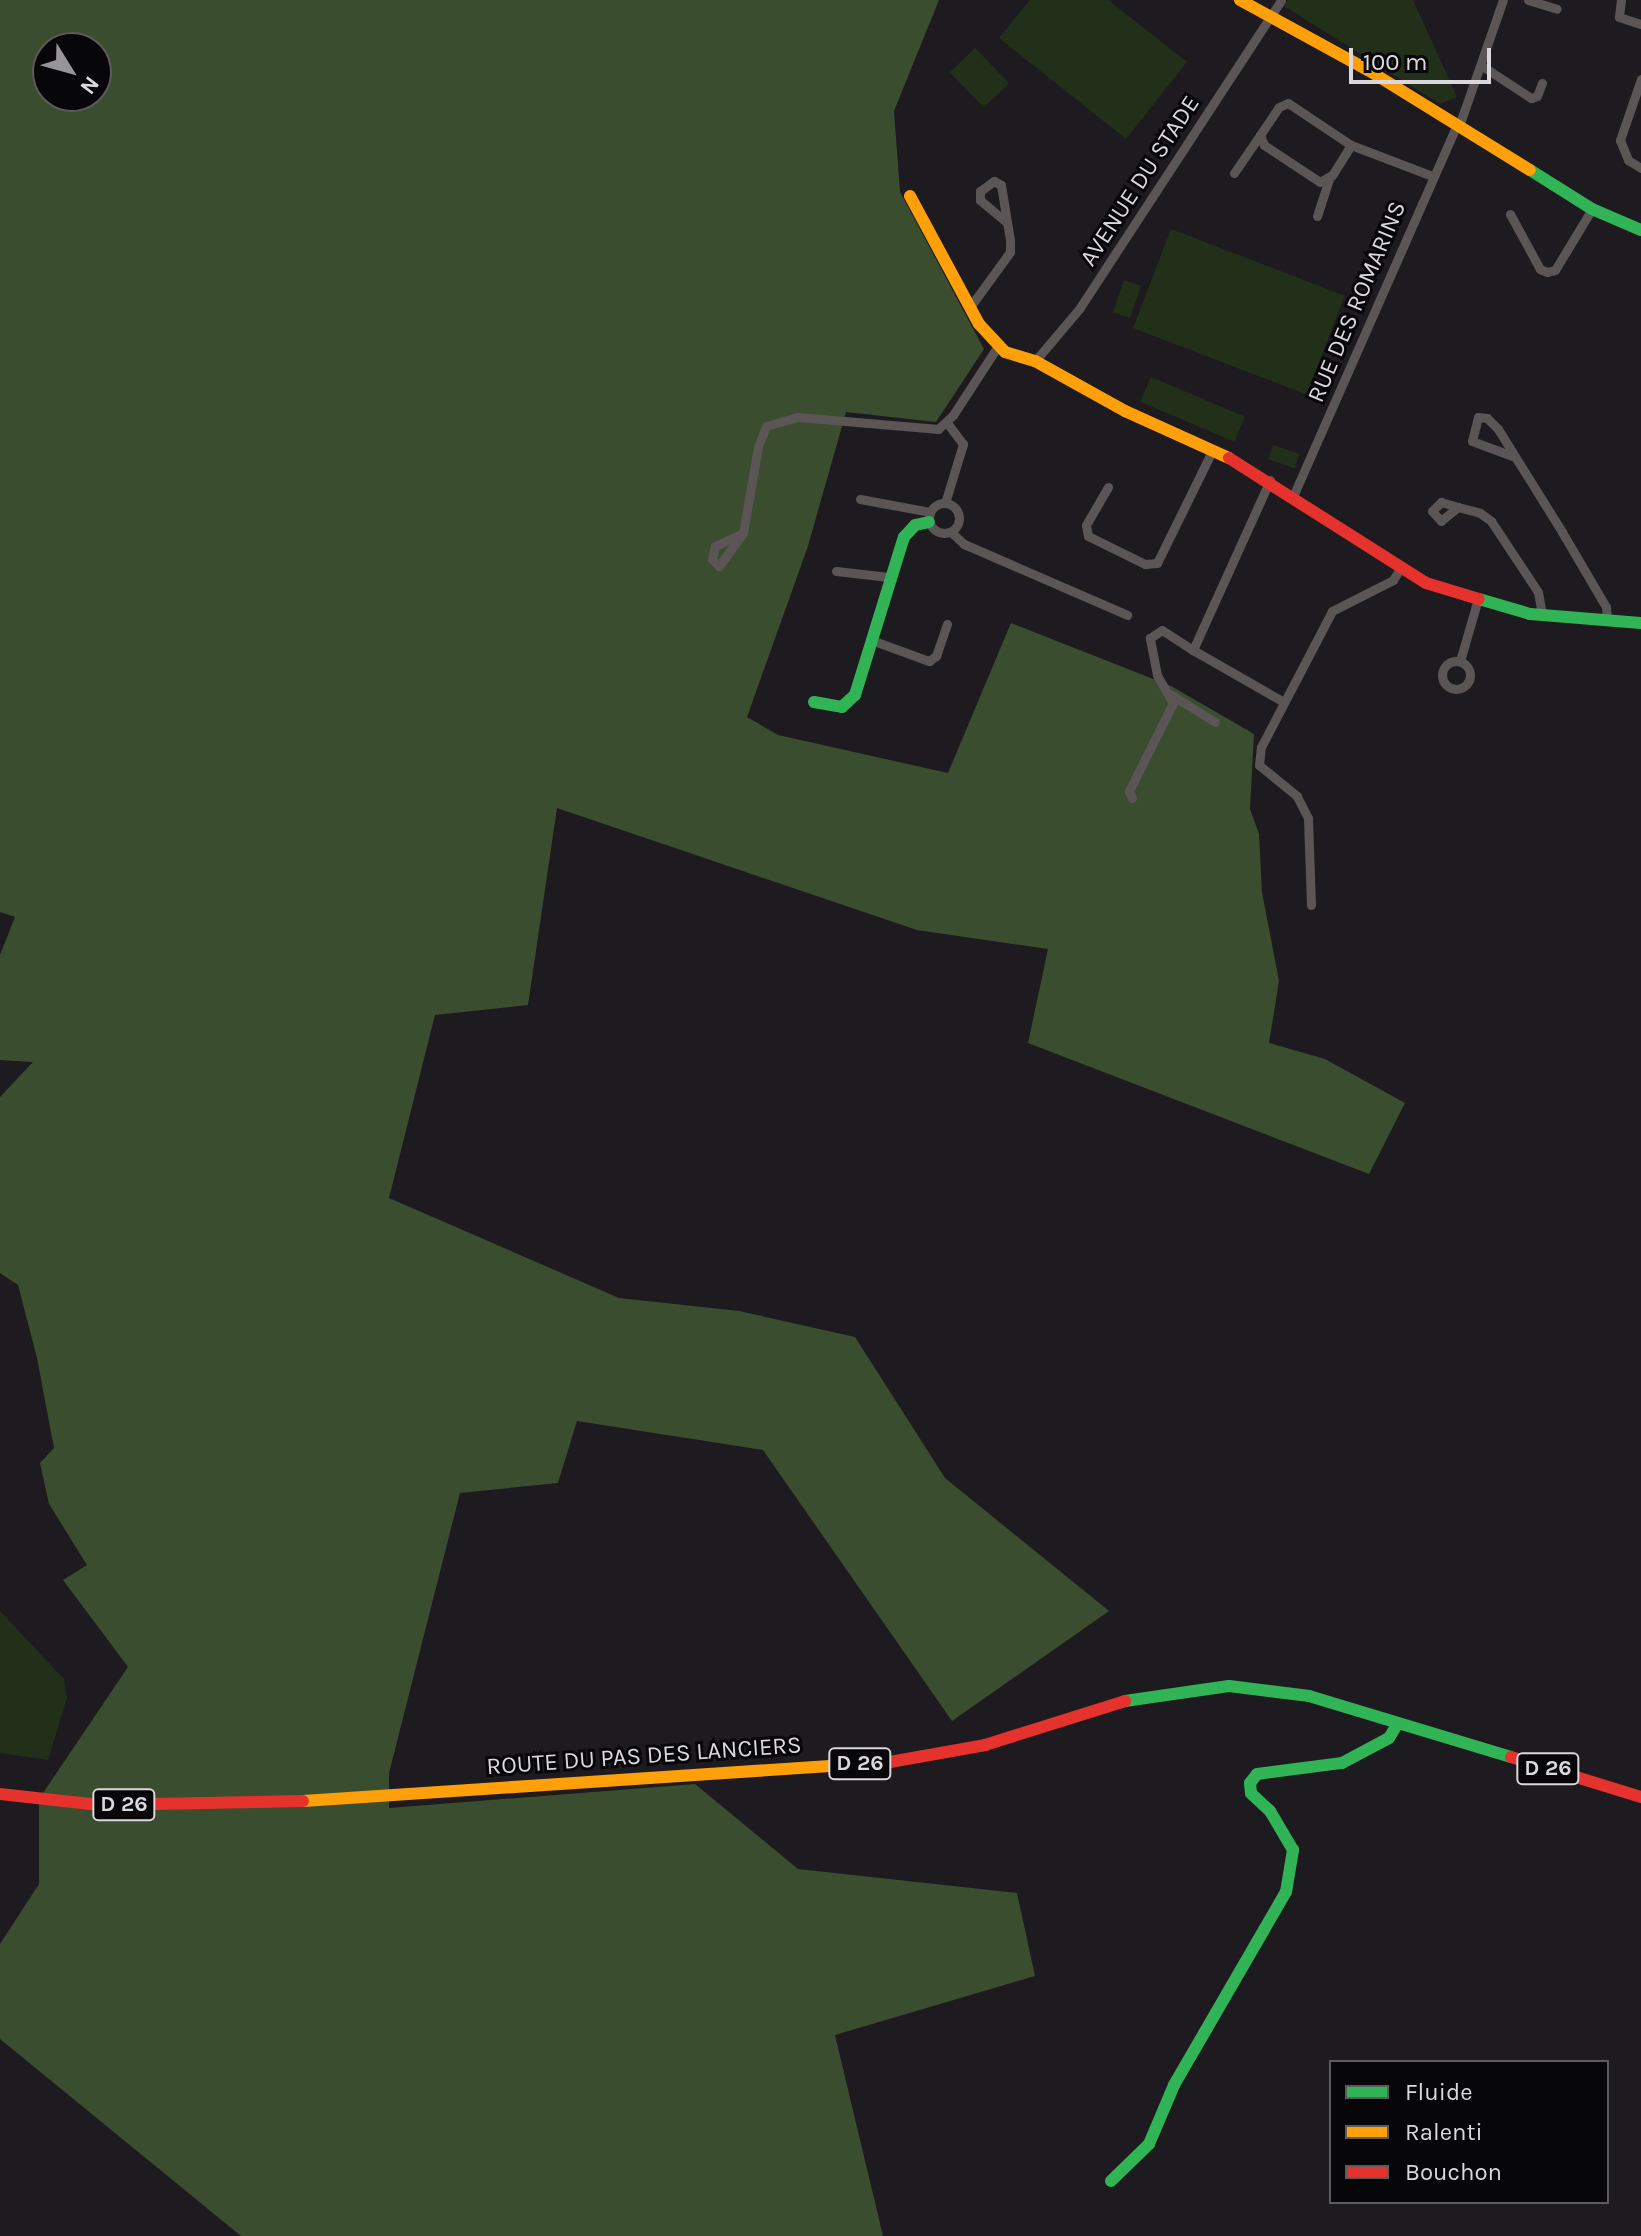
<!DOCTYPE html>
<html>
<head>
<meta charset="utf-8">
<style>
  body { margin:0 }
  #map { position:relative; width:1641px; height:2236px; overflow:hidden; background:#1d1b1f; font-family:Karla,sans-serif }
  div>[style] { position:absolute }
  [style*='--x'] { left:calc(var(--x)*1px); top:calc(var(--y)*1px); width:calc(var(--w)*1px); rotate:calc(var(--a)*1deg) }
  .green>* { inset:0; background:#222f19; transform-origin:0 0 }
  .forest>* { inset:0; background:#3a4d2e }
  .street>* { height:9px; margin:-4.5px; padding:0 4.5px; transform-origin:4.5px; border-radius:4.5px; background:#5b5556 }
  .street>.ring { margin:-4.5px; padding:0; box-sizing:content-box; background:none; border:9px solid #5b5556; border-radius:50% }
  .fast>* { height:12px; margin:-6px; padding:0 6px; transform-origin:6px; border-radius:6px; background:#30b455 }
  .slow>* { height:12px; margin:-6px; padding:0 6px; transform-origin:6px; border-radius:6px; background:#ff9f0a }
  .jam>* { height:12px; margin:-6px; padding:0 6px; transform-origin:6px; border-radius:6px; background:#e5322d }
  span { translate:-50% -50%; white-space:nowrap; text-align:center; line-height:1.15; -webkit-text-stroke:6px #070608; paint-order:stroke }
  .shield-label span { padding:2px 6px; background:#070608; border:2px solid; border-radius:6px; -webkit-text-stroke-width:0 }
  .shield-label { font-size:22px; color:#dad7dd; font-weight:700 }
  .street-label { font-size:24px; color:#dad7dd }
  .legend { position:absolute; left:1329px; top:2060px; width:280px; height:144px; box-sizing:border-box; background:#070608; border:2px solid #5b5a5d; margin:0; padding:10px 14px; list-style:none; font-size:24px; color:#dad7dd }
  .legend li { display:flex; align-items:center; gap:16px; height:40px }
  .legend b { width:40px; border:2px solid #5b5a5d }
  .north { position:absolute; left:32px; top:32px; width:80px; height:80px; box-sizing:border-box; background:#070608; border:2px solid #5b5a5d; border-radius:50%; rotate:127deg; font-size:22px; font-weight:700; line-height:32px; text-align:center; color:#dad7dd }
  .north::after { content:''; display:block; margin:auto; width:28px; height:36px; background:#98959a; clip-path:polygon(50% 0,100% 100%,50% 72%,0 100%) }
  .scale { position:absolute; left:1349px; top:48px; width:142px; height:36px; box-sizing:border-box; border:4px solid #dad7dd; border-top:0; padding-left:10px; font-size:24px; line-height:28px; white-space:nowrap; color:#dad7dd; -webkit-text-stroke:6px #070608; paint-order:stroke }
</style>
</head>
<body>
<div id="map">
  <div class="green">
    <i style="clip-path:polygon(1030px 0,1108px 0,1187px 62px,1126px 139px,999px 38px)"></i>
    <i style="clip-path:polygon(1288px 0,1413px 0,1457px 97px,1440px 104px,1284px 6px)"></i>
    <i style="left:975px;top:48px;width:49px;height:35px;rotate:46deg"></i>
    <i style="left:1171px;top:229px;width:186px;height:106px;rotate:21deg"></i>
    <i style="left:1124px;top:280px;width:18px;height:34px;rotate:19deg"></i>
    <i style="left:1151px;top:377px;width:102px;height:27px;rotate:23deg"></i>
    <i style="left:1273px;top:445px;width:28px;height:15px;rotate:19deg"></i>
    <i style="clip-path:polygon(0 1611px,64px 1679px,67px 1698px,48px 1760px,0 1753px)"></i>
  </div>
  <div class="forest">
    <i style="clip-path:polygon(evenodd,0 0,939px 0,894px 111px,900px 192px,984px 349px,936px 422px,846px 412px,808px 546px,747px 717px,778px 735px,948px 773px,1011px 623px,1171px 686px,1254px 734px,1250px 809px,1259px 834px,1262px 892px,1279px 981px,1269px 1043px,1325px 1059px,1405px 1103px,1369px 1174px,1028px 1043px,1048px 949px,917px 930px,557px 808px,528px 1005px,435px 1015px,389px 1198px,619px 1298px,739px 1311px,855px 1337px,945px 1478px,1109px 1611px,952px 1721px,763px 1450px,577px 1421px,558px 1483px,460px 1493px,389px 1773px,389px 1808px,695px 1784px,798px 1869px,1017px 1893px,1035px 1976px,835px 2035px,883px 2236px,241px 2236px,0 2039px,0 1944px,39px 1884px,39px 1799px,128px 1667px,63px 1580px,87px 1565px,49px 1504px,40px 1463px,54px 1448px,37px 1358px,18px 1285px,0 1273px,0 1097px,33px 1062px,0 1060px,0 955px,15px 917px,0 912px,0 0,48px 48px,96px 48px,96px 96px,48px 96px,48px 48px)"></i>
  </div>
  <div class="street">
    <i style="--x:1528;--y:0;--w:30;--a:17"></i>
    <i style="--x:1621;--y:0;--w:17;--a:97"></i>
    <i style="--x:1619;--y:17;--w:23;--a:18"></i>
    <i style="--x:1482;--y:66;--w:59;--a:33.1"></i>
    <i style="--x:1531;--y:98;--w:6;--a:-18"></i>
    <i style="--x:1537;--y:96;--w:14;--a:-69"></i>
    <i style="--x:1641;--y:79;--w:65;--a:109"></i>
    <i style="--x:1620;--y:140;--w:22;--a:68"></i>
    <i style="--x:1628;--y:160;--w:15;--a:32"></i>
    <i style="--x:1459;--y:126;--w:133;--a:-70.8"></i>
    <i style="--x:1351;--y:145;--w:36;--a:122"></i>
    <i style="--x:1332;--y:175;--w:14;--a:150"></i>
    <i style="--x:1320;--y:182;--w:67;--a:-146.5"></i>
    <i style="--x:1264;--y:145;--w:11;--a:-112"></i>
    <i style="--x:1260;--y:135;--w:34;--a:-56"></i>
    <i style="--x:1279;--y:107;--w:10;--a:-24"></i>
    <i style="--x:1288;--y:103;--w:76;--a:33.7"></i>
    <i style="--x:1351;--y:145;--w:87;--a:20.9"></i>
    <i style="--x:1234;--y:173;--w:46;--a:-55.6"></i>
    <i style="--x:1510;--y:214;--w:63;--a:61.4"></i>
    <i style="--x:1540;--y:269;--w:8;--a:23"></i>
    <i style="--x:1547;--y:272;--w:8;--a:-14"></i>
    <i style="--x:1555;--y:270;--w:71;--a:-58.8"></i>
    <i style="--x:1317;--y:216;--w:39;--a:-72"></i>
    <i style="--x:970;--y:307;--w:68;--a:-54"></i>
    <i style="--x:1010;--y:252;--w:12;--a:-90"></i>
    <i style="--x:1010;--y:240;--w:56;--a:-99.3"></i>
    <i style="--x:1001;--y:185;--w:8;--a:-150"></i>
    <i style="--x:994;--y:181;--w:17;--a:144"></i>
    <i style="--x:980;--y:191;--w:9;--a:90"></i>
    <i style="--x:980;--y:200;--w:34;--a:40"></i>
    <i style="--x:1035;--y:361;--w:68;--a:-49.8"></i>
    <i style="--x:1079;--y:309;--w:369;--a:-56.8"></i>
    <i style="--x:1515;--y:457;--w:46;--a:-159.6"></i>
    <i style="--x:1472;--y:441;--w:25;--a:-76"></i>
    <i style="--x:1478;--y:417;--w:9;--a:6"></i>
    <i style="--x:1487;--y:418;--w:16;--a:45"></i>
    <i style="--x:1498;--y:429;--w:121;--a:58.1"></i>
    <i style="--x:1562;--y:532;--w:87;--a:59.6"></i>
    <i style="--x:1606;--y:607;--w:11;--a:85"></i>
    <i style="--x:1270;--y:480;--w:187;--a:114.4"></i>
    <i style="--x:1193;--y:650;--w:103;--a:29.8"></i>
    <i style="--x:1108;--y:487;--w:44;--a:120.1"></i>
    <i style="--x:1086;--y:525;--w:11;--a:80"></i>
    <i style="--x:1088;--y:536;--w:64;--a:26.2"></i>
    <i style="--x:1145;--y:564;--w:12;--a:-5"></i>
    <i style="--x:1157;--y:563;--w:125;--a:-63.8"></i>
    <i style="--x:1294;--y:494;--w:403;--a:-66.2"></i>
    <i style="--x:860;--y:499;--w:71;--a:10.5"></i>
    <i class="ring" style="left:929px;top:503px;width:21px;height:21px"></i>
    <i style="--x:945;--y:503;--w:62;--a:-73"></i>
    <i style="--x:963;--y:444;--w:26;--a:-127"></i>
    <i style="--x:1458;--y:507;--w:22;--a:141"></i>
    <i style="--x:1441;--y:521;--w:13;--a:-132"></i>
    <i style="--x:1432;--y:511;--w:13;--a:-45"></i>
    <i style="--x:1441;--y:502;--w:18;--a:16"></i>
    <i style="--x:1458;--y:507;--w:23;--a:15"></i>
    <i style="--x:1480;--y:513;--w:14;--a:36"></i>
    <i style="--x:1491;--y:521;--w:85;--a:56.5"></i>
    <i style="--x:1538;--y:592;--w:23;--a:80"></i>
    <i style="--x:951;--y:532;--w:18;--a:43"></i>
    <i style="--x:964;--y:544;--w:178;--a:23.5"></i>
    <i style="--x:743;--y:533;--w:31;--a:155"></i>
    <i style="--x:715;--y:546;--w:13;--a:103"></i>
    <i style="--x:712;--y:559;--w:10;--a:45"></i>
    <i style="--x:719;--y:566;--w:41;--a:-54"></i>
    <i style="--x:743;--y:533;--w:87;--a:-80.1"></i>
    <i style="--x:758;--y:447;--w:22;--a:-69"></i>
    <i style="--x:766;--y:426;--w:33;--a:-16"></i>
    <i style="--x:798;--y:417;--w:141;--a:4.9"></i>
    <i style="--x:938;--y:429;--w:21;--a:-43"></i>
    <i style="--x:953;--y:415;--w:82;--a:-56.9"></i>
    <i style="--x:836;--y:571;--w:53;--a:6.5"></i>
    <i style="--x:874;--y:641;--w:59;--a:20"></i>
    <i style="--x:929;--y:661;--w:9;--a:-36"></i>
    <i style="--x:936;--y:656;--w:34;--a:-71"></i>
    <i style="--x:1460;--y:661;--w:61;--a:-73.9"></i>
    <i class="ring" style="left:1442px;top:661px;width:19px;height:19px"></i>
    <i style="--x:1170;--y:694;--w:53;--a:31.9"></i>
    <i style="--x:1132;--y:798;--w:8;--a:-113"></i>
    <i style="--x:1129;--y:791;--w:98;--a:-63.4"></i>
    <i style="--x:1173;--y:703;--w:32;--a:-120"></i>
    <i style="--x:1157;--y:675;--w:38;--a:-101"></i>
    <i style="--x:1150;--y:638;--w:14;--a:-34"></i>
    <i style="--x:1162;--y:630;--w:37;--a:33"></i>
    <i style="--x:1311;--y:905;--w:87;--a:-92"></i>
    <i style="--x:1308;--y:818;--w:25;--a:-117"></i>
    <i style="--x:1297;--y:796;--w:49;--a:-140.8"></i>
    <i style="--x:1259;--y:765;--w:18;--a:-84"></i>
    <i style="--x:1261;--y:747;--w:153;--a:-62.4"></i>
    <i style="--x:1332;--y:611;--w:68;--a:-26.9"></i>
    <i style="--x:1393;--y:580;--w:13;--a:-58"></i>
  </div>
  <div class="fast">
    <i style="--x:1530;--y:170;--w:73;--a:32.2"></i>
    <i style="--x:1592;--y:209;--w:53;--a:23.2"></i>
    <i style="--x:1479;--y:599;--w:53;--a:16.4"></i>
    <i style="--x:1530;--y:614;--w:111;--a:4.6"></i>
    <i style="--x:814;--y:702;--w:28;--a:10"></i>
    <i style="--x:842;--y:707;--w:18;--a:-43"></i>
    <i style="--x:855;--y:695;--w:165;--a:-72.8"></i>
    <i style="--x:904;--y:537;--w:16;--a:-47"></i>
    <i style="--x:915;--y:525;--w:14;--a:-12"></i>
    <i style="--x:1125;--y:1701;--w:105;--a:-8.2"></i>
    <i style="--x:1229;--y:1686;--w:81;--a:7.1"></i>
    <i style="--x:1309;--y:1696;--w:211;--a:16.8"></i>
    <i style="--x:1111;--y:2181;--w:53;--a:-44.2"></i>
    <i style="--x:1149;--y:2144;--w:64;--a:-67"></i>
    <i style="--x:1174;--y:2085;--w:223;--a:-59.9"></i>
    <i style="--x:1286;--y:1892;--w:43;--a:-80.5"></i>
    <i style="--x:1293;--y:1850;--w:45;--a:-120.5"></i>
    <i style="--x:1270;--y:1811;--w:26;--a:-137"></i>
    <i style="--x:1251;--y:1793;--w:10;--a:-96"></i>
    <i style="--x:1250;--y:1783;--w:11;--a:-52"></i>
    <i style="--x:1257;--y:1774;--w:86;--a:-7.4"></i>
    <i style="--x:1342;--y:1763;--w:53;--a:-28"></i>
    <i style="--x:1389;--y:1738;--w:17;--a:-59"></i>
  </div>
  <div class="slow">
    <i style="--x:1240;--y:0;--w:146;--a:28.7"></i>
    <i style="--x:1368;--y:70;--w:190;--a:31.7"></i>
    <i style="--x:910;--y:196;--w:145;--a:61.7"></i>
    <i style="--x:979;--y:324;--w:38;--a:47"></i>
    <i style="--x:1005;--y:352;--w:31;--a:17"></i>
    <i style="--x:1035;--y:361;--w:103;--a:29.1"></i>
    <i style="--x:1125;--y:411;--w:114;--a:24.3"></i>
    <i style="--x:303;--y:1801;--w:588;--a:-3.8"></i>
  </div>
  <div class="jam">
    <i style="--x:1229;--y:458;--w:233;--a:32.4"></i>
    <i style="--x:1426;--y:583;--w:55;--a:16.8"></i>
    <i style="--x:1511;--y:1757;--w:136;--a:17.1"></i>
    <i style="--x:890;--y:1762;--w:97;--a:-10.1"></i>
    <i style="--x:985;--y:1745;--w:147;--a:-17.4"></i>
    <i style="--x:0;--y:1794;--w:100;--a:6.3"></i>
    <i style="--x:99;--y:1805;--w:204;--a:-1.1"></i>
  </div>
  <div class="shield-label">
    <span style="left:860px;top:1764px">D 26</span>
    <span style="left:1548px;top:1769px">D 26</span>
    <span style="left:124px;top:1805px">D 26</span>
  </div>
  <div class="street-label">
    <span style="left:1140px;top:181px;rotate:-57deg">AVENUE DU STADE</span>
    <span style="left:1357px;top:302px;rotate:-67deg">RUE DES ROMARINS</span>
    <span style="left:644px;top:1756px;rotate:-4deg">ROUTE DU PAS DES LANCIERS</span>
  </div>
  <ul class="legend">
  <li><b style="height:10px;background:#30b455"></b>Fluide</li>
  <li><b style="height:10px;background:#ff9f0a"></b>Ralenti</li>
  <li><b style="height:10px;background:#e5322d"></b>Bouchon</li>
  </ul>
  <div class="north">N</div>
  <div class="scale">100 m</div>
</div>
</body>
</html>
